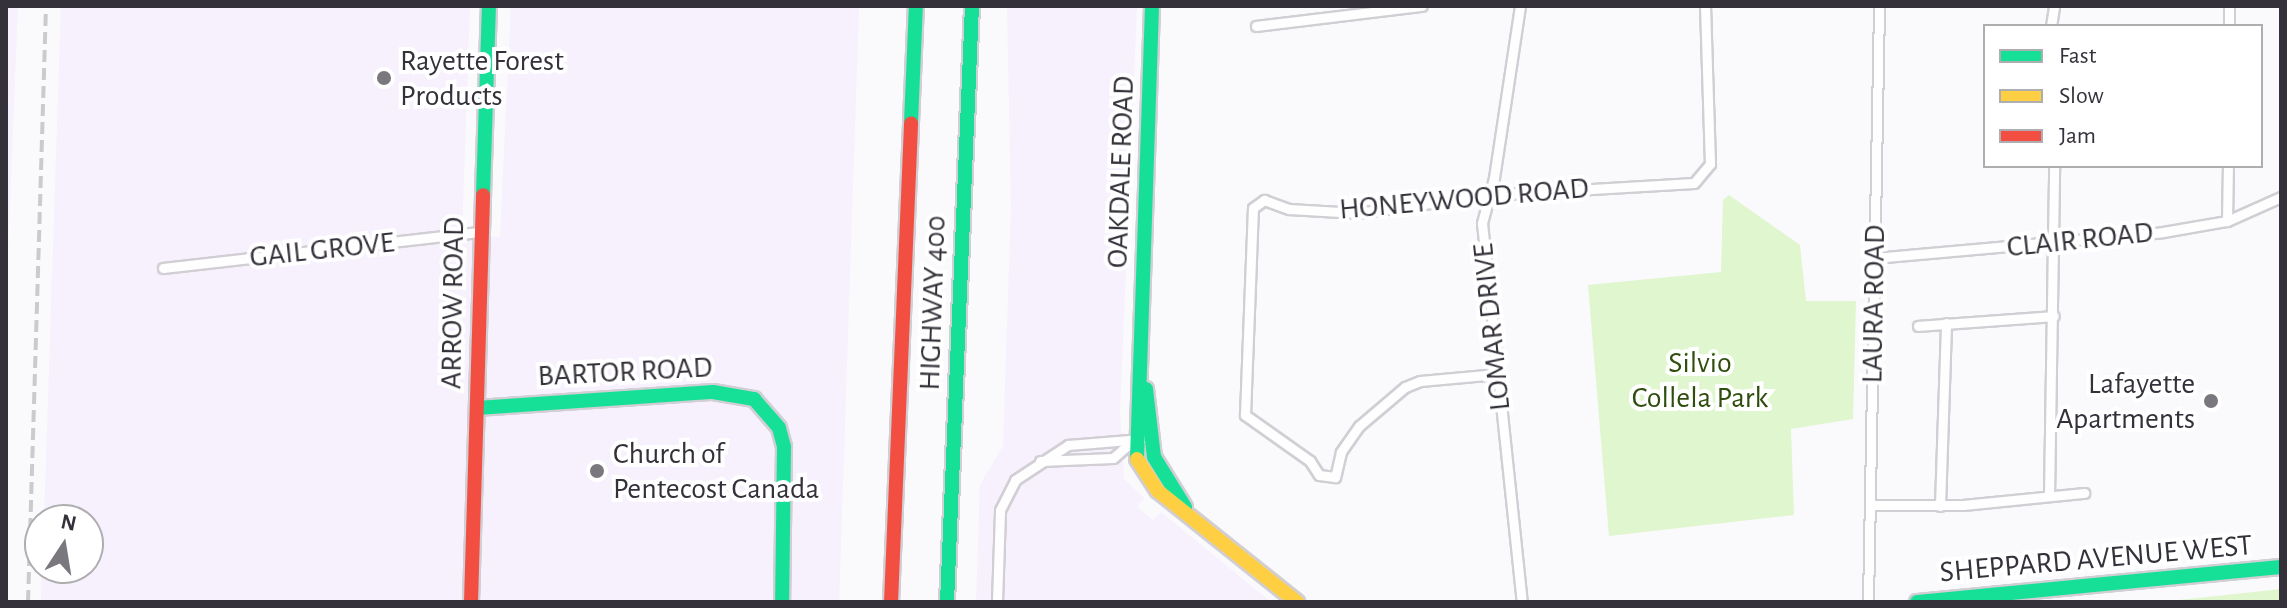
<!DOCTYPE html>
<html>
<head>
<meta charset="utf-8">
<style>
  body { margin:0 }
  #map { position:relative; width:2287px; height:608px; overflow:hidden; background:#faf9fc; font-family:"Alegreya Sans",sans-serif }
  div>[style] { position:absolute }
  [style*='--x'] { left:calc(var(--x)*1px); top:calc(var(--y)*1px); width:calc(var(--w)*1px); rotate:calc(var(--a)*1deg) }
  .built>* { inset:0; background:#f6f1fd }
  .green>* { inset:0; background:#e0f6ce }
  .roads { filter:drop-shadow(2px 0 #d1ced4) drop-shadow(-2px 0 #d1ced4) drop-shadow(0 2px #d1ced4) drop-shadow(0 -2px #d1ced4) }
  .street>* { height:9px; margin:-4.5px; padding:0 4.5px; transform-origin:4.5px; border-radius:4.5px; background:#fefeff }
  .fast>* { height:14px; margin:-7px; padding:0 7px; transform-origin:7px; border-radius:7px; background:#16e098 }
  .slow>* { height:14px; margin:-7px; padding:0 7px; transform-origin:7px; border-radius:7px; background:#ffcf43 }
  .jam>* { height:14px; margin:-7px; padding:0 7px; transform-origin:7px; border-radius:7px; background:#f24e42 }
  .rail>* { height:4px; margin-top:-2px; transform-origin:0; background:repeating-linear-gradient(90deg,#cbcacc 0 12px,transparent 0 18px) }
  .dots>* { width:22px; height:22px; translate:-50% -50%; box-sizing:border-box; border:4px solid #fff; border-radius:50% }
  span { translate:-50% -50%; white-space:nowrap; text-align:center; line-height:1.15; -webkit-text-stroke:8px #fff; paint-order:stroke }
  .poi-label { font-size:30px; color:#35313a }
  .left { translate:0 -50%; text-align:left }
  .right { translate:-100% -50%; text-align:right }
  .street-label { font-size:30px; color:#35313a }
  .park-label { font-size:30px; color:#304d0e }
  .frame { position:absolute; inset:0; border:8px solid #35313a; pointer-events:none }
  .legend { position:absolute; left:1983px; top:24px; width:280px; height:144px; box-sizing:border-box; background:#fff; border:2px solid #aeadb0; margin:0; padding:10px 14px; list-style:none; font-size:24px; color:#35313a }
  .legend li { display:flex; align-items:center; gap:16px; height:40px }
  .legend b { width:40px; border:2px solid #aeadb0 }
  .north { position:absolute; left:24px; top:504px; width:80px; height:80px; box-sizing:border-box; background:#fff; border:2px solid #aeadb0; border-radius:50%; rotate:12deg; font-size:22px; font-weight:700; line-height:32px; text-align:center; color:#35313a }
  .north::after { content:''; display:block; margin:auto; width:28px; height:36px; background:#7a777e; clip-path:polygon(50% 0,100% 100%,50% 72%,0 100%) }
</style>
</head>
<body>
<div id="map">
  <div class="built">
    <i style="clip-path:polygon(6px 6px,18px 6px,6px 302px)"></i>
    <i style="clip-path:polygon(61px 6px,470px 6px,462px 234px,500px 237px,511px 6px,859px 6px,839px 602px,41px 602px,42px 568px,88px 568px,88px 520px,44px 520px)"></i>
    <i style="clip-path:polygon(1007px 6px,1137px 6px,1120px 411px,1124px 479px,1144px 498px,1137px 506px,1145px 514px,1153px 520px,1161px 512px,1271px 602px,976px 602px,980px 485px,1003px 446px,1011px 207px)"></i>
  </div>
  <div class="green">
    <i style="clip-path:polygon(1729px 195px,1800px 245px,1806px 301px,1856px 301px,1853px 419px,1791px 429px,1794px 515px,1609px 536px,1588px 285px,1721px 272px,1723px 200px)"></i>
    <i style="clip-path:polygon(2281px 589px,2281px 602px,2161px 602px)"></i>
  </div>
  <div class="roads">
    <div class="street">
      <i style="--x:1520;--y:6;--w:174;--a:98.6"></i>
      <i style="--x:1494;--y:178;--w:47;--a:104.9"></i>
      <i style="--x:1482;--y:223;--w:381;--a:84"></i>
      <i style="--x:1256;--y:26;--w:167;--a:-6.9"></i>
      <i style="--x:2051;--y:26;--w:20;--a:-81"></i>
      <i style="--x:2229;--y:26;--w:20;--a:-90"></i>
      <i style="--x:2227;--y:221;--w:55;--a:-89"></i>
      <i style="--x:1874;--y:258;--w:290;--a:-5.1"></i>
      <i style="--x:2163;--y:232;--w:65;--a:-9.8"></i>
      <i style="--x:2227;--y:221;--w:59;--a:-24"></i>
      <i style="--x:163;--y:268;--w:320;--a:-6.5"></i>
      <i style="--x:1918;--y:326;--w:136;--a:-4.2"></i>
      <i style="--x:1497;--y:374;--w:77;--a:174.8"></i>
      <i style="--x:1420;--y:381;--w:16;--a:158"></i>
      <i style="--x:1405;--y:387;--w:60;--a:139.7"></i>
      <i style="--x:1359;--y:426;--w:32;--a:125"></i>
      <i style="--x:1341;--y:452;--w:26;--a:103"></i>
      <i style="--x:1335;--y:477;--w:16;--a:-173"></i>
      <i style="--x:1319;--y:475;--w:17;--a:-123"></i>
      <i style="--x:1310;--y:461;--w:80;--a:-144.7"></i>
      <i style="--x:1245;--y:415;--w:207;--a:-87.8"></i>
      <i style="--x:1253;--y:208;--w:14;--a:-36"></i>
      <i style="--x:1264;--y:200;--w:27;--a:20"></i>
      <i style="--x:1289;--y:209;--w:68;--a:3.4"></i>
      <i style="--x:1357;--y:213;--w:134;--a:-7.7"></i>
      <i style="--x:1490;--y:195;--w:204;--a:-3.4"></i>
      <i style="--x:1694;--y:183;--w:25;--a:-50"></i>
      <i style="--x:1710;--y:164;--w:158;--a:-91.8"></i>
      <i style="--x:1040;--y:461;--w:73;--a:-2.4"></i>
      <i style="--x:1113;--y:458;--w:28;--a:-41"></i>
      <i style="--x:2049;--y:496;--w:330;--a:-89.1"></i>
      <i style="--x:1871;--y:505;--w:92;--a:0"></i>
      <i style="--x:1963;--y:505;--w:122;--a:-5.7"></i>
      <i style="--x:1940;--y:506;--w:183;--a:-88.1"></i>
      <i style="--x:997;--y:602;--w:92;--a:-88.1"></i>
      <i style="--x:1000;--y:510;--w:34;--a:-63"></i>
      <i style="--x:1015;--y:480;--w:64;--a:-33.4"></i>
      <i style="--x:1068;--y:445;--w:74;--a:-4.6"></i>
      <i style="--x:1868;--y:602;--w:596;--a:-88.94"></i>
    </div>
    <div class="fast">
      <i style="--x:911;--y:123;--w:117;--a:-87.6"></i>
      <i style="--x:483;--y:195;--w:189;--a:-88.2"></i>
      <i style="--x:1146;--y:389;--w:68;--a:83.3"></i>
      <i style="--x:1154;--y:457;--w:59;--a:58.2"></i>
      <i style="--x:477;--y:408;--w:237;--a:-3.9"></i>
      <i style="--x:713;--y:392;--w:42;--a:9.7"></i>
      <i style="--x:754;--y:399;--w:38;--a:49"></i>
      <i style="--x:779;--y:428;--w:20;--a:75"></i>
      <i style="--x:784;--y:447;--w:155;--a:90.7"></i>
      <i style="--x:1137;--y:459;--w:453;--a:-88.1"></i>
      <i style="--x:947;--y:602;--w:597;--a:-87.6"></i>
      <i style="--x:1917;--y:602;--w:366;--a:-5.5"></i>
    </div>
    <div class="slow">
      <i style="--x:1137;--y:459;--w:38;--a:57"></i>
      <i style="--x:1158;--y:491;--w:178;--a:38.6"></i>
    </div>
    <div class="jam">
      <i style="--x:471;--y:602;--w:407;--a:-88.3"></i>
      <i style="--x:891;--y:602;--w:479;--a:-87.6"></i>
    </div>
  </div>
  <div class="rail">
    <i style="--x:28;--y:602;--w:596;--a:-88.27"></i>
  </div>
  <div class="dots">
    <i style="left:384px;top:78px;background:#7a777e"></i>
    <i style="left:2211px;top:401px;background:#7a777e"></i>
    <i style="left:597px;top:471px;background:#7a777e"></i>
  </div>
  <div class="poi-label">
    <span class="left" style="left:400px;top:78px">Rayette Forest<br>Products</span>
    <span class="right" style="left:2195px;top:401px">Lafayette<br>Apartments</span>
    <span class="left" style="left:613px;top:471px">Church of<br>Pentecost Canada</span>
  </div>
  <div class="street-label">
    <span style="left:1121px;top:172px;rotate:-88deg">OAKDALE ROAD</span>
    <span style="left:1464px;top:199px;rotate:-5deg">HONEYWOOD ROAD</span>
    <span style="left:2080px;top:240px;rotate:-6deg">CLAIR ROAD</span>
    <span style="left:322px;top:250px;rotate:-6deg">GAIL GROVE</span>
    <span style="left:453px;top:303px;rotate:-89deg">ARROW ROAD</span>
    <span style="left:933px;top:303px;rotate:-88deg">HIGHWAY 400</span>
    <span style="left:1874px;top:304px;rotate:-89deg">LAURA ROAD</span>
    <span style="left:1492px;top:327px;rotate:-96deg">LOMAR DRIVE</span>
    <span style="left:625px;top:372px;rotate:-3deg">BARTOR ROAD</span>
    <span style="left:2096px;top:559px;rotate:-5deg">SHEPPARD AVENUE WEST</span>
  </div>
  <div class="park-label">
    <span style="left:1700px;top:380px">Silvio<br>Collela Park</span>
  </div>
  <div class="frame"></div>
  <ul class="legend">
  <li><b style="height:10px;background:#16e098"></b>Fast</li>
  <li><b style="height:10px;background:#ffcf43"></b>Slow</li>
  <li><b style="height:10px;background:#f24e42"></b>Jam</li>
  </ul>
  <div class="north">N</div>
</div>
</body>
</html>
